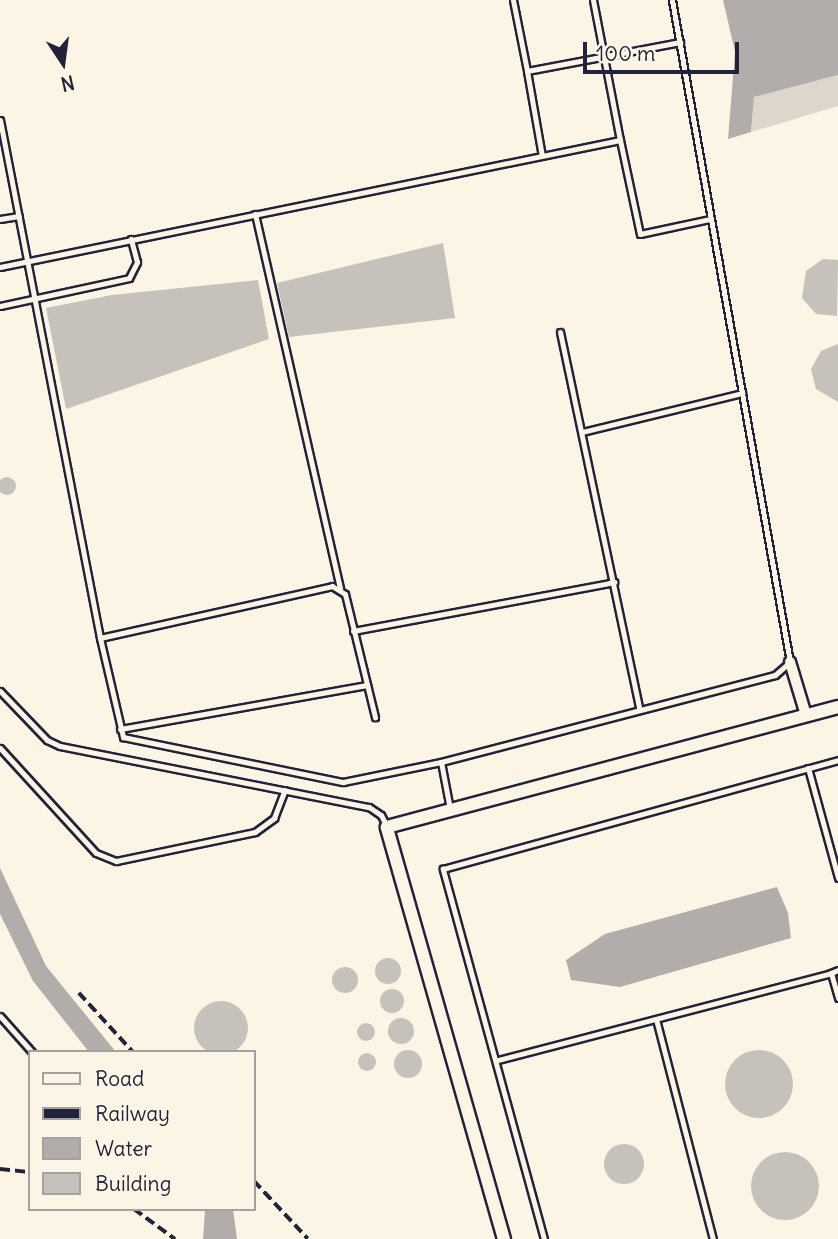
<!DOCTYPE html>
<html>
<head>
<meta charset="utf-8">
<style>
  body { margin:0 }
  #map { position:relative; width:838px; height:1239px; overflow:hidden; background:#fcf5e5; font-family:Delius,sans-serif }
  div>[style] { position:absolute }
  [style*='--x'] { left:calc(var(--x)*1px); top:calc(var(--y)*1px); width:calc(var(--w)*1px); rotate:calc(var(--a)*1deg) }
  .green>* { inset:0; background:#dcd6cc }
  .water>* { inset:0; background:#b2adab }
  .building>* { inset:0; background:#c6c1bb }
  .round { border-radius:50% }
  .roads { filter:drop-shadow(2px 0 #22223b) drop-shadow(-2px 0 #22223b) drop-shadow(0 2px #22223b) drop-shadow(0 -2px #22223b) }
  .service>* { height:5px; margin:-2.5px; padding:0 2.5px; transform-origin:2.5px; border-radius:2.5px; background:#fcf5e5 }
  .minor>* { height:10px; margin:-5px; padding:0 5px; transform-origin:5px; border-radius:5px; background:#fcf5e5 }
  .tertiary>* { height:12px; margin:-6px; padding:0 6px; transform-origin:6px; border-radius:6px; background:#fcf5e5 }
  .rail>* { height:3.5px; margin-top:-1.75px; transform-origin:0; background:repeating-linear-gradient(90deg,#22223b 0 10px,transparent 0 15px) }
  span { translate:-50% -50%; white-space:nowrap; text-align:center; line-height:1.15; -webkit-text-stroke:7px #fcf5e5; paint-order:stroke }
  .legend { position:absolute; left:28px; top:1050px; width:228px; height:161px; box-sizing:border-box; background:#fcf5e5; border:2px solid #a5a1a1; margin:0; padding:9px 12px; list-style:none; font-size:21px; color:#22223b }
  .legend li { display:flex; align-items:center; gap:14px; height:35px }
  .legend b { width:35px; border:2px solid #a5a1a1 }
  .north { position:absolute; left:28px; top:28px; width:70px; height:70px; -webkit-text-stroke:5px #fcf5e5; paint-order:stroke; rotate:167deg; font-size:19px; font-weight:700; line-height:28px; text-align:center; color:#22223b }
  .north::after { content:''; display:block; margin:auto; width:24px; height:32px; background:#22223b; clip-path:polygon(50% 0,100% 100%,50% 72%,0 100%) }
  .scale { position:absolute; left:583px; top:42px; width:156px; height:32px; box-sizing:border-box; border:4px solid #22223b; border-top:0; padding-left:9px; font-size:21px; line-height:24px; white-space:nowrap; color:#22223b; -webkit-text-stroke:5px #fcf5e5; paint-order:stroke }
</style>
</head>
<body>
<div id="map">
  <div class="green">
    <i style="clip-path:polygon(838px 75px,838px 106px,751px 132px,754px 97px)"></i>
  </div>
  <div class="water">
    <i style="clip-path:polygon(723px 0,838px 0,838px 75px,754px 97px,751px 132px,728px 139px,735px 52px)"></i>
    <i style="clip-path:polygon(0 868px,46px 966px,116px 1052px,89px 1052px,33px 981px,0 914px)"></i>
    <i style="clip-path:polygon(777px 887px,788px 913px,791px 938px,620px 987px,571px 980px,566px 960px,605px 934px)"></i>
    <i style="clip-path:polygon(205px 1209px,233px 1209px,237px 1239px,203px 1239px)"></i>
  </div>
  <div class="building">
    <i style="clip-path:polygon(443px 243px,455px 318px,289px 337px,277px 283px)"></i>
    <i style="clip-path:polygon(823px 259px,838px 260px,837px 316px,816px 314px,802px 298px,806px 271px)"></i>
    <i style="clip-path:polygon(258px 280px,269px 339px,66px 409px,46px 308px,112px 295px)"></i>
    <i style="clip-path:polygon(838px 344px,838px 402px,816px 389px,811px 369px,821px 351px)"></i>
    <i class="round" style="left:-2px;top:477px;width:18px;height:18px"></i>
    <i class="round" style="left:375px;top:958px;width:26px;height:26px"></i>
    <i class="round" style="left:332px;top:967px;width:26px;height:26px"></i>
    <i class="round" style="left:380px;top:989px;width:24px;height:24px"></i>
    <i class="round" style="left:194px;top:1001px;width:54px;height:54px"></i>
    <i class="round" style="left:388px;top:1018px;width:26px;height:26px"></i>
    <i class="round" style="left:357px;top:1023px;width:18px;height:18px"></i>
    <i class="round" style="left:394px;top:1050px;width:28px;height:28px"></i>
    <i class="round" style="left:725px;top:1050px;width:68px;height:68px"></i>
    <i class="round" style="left:358px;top:1053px;width:18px;height:18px"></i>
    <i class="round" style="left:604px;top:1144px;width:40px;height:40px"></i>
    <i class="round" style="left:751px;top:1152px;width:68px;height:68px"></i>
  </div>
  <div class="roads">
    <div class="service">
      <i style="--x:513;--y:0;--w:72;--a:78.8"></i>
      <i style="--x:527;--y:71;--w:156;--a:-10.7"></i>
      <i style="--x:593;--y:0;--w:143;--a:79.1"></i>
      <i style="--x:527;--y:71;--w:86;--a:80"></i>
      <i style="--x:0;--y:120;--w:528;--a:79.07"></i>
      <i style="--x:100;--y:638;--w:102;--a:76.9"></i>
      <i style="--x:123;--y:737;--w:225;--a:11.6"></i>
      <i style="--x:343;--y:782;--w:100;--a:-11.5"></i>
      <i style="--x:255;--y:214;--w:384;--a:77.2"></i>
      <i style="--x:0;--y:219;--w:19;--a:-9"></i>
      <i style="--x:0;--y:267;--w:633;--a:-11.58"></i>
      <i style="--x:620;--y:140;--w:96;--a:78"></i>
      <i style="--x:640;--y:234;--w:72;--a:-12.1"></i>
      <i style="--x:0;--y:306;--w:132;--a:-12.2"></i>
      <i style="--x:129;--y:278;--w:18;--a:-63"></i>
      <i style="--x:137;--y:262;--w:24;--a:-105"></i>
      <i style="--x:560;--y:332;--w:386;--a:78.1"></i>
      <i style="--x:582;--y:432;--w:165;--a:-13.7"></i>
      <i style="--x:353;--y:631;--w:266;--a:-10.6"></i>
      <i style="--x:100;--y:638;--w:238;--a:-12.6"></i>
      <i style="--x:332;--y:586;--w:15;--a:32"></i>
      <i style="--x:345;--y:594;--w:127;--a:76.3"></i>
      <i style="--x:0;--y:691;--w:68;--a:46.2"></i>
      <i style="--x:47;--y:740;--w:14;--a:25"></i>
      <i style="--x:60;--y:746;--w:315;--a:11.2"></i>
      <i style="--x:369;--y:807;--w:14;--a:34"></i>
      <i style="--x:381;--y:815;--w:13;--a:63"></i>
      <i style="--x:120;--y:729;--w:251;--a:-10.1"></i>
      <i style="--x:0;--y:748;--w:142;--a:47.6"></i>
      <i style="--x:96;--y:853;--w:22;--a:22"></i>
      <i style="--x:116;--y:861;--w:142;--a:-11.8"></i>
      <i style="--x:255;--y:832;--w:24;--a:-36"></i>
      <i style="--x:274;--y:818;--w:30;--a:-69"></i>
      <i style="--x:808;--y:768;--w:114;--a:74.7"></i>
      <i style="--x:450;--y:809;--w:48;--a:-100.8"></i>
      <i style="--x:441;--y:762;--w:345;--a:-14.6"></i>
      <i style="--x:775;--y:675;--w:20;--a:-41"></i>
      <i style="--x:790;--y:662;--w:672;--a:-100.11"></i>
      <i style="--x:838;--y:970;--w:8;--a:157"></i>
      <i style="--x:831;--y:973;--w:26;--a:74"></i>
      <i style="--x:0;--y:1016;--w:48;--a:48.4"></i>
      <i style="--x:656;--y:1019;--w:227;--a:75.5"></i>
      <i style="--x:498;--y:1060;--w:344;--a:-14.6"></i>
      <i style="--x:544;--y:1239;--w:384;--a:-105.3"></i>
      <i style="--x:443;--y:869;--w:410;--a:-15.4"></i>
    </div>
    <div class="minor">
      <i style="--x:790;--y:662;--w:55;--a:73.2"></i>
    </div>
    <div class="tertiary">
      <i style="--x:504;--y:1239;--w:428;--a:-105.9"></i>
      <i style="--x:387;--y:827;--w:467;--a:-14.9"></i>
    </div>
  </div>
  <div class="rail">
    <i style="--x:79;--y:993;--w:80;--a:47.5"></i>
    <i style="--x:0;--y:1169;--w:30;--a:6"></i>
    <i style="--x:254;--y:1181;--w:79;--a:47"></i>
    <i style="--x:134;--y:1209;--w:51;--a:36.2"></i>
  </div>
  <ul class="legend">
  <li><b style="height:9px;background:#fcf5e5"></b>Road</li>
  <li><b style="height:9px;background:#22223b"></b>Railway</li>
  <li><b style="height:19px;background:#b2adab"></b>Water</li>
  <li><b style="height:19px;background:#c6c1bb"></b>Building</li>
  </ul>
  <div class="north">N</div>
  <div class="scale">100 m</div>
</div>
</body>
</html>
